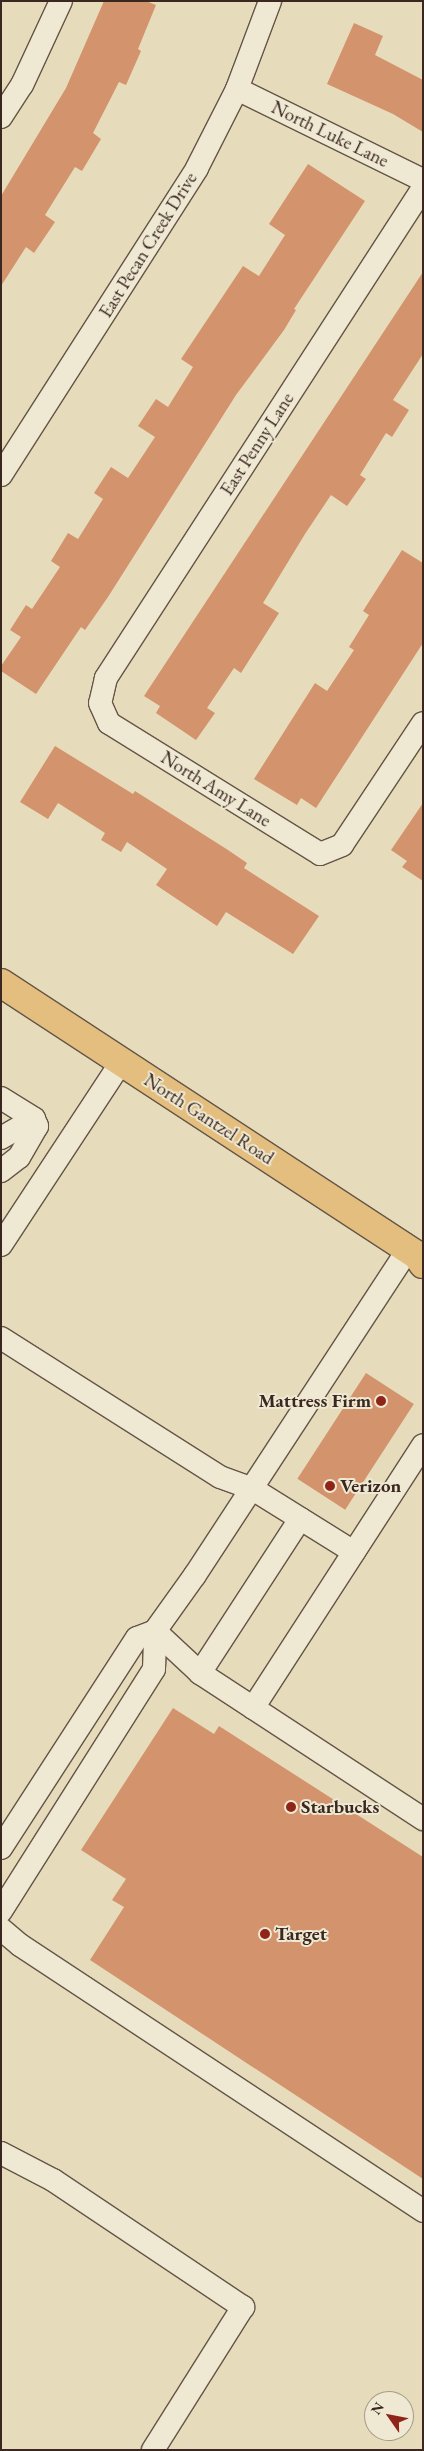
<!DOCTYPE html>
<html>
<head>
<meta charset="utf-8">
<style>
  body { margin:0 }
  #map { position:relative; width:424px; height:2451px; overflow:hidden; background:#e6dcbb; font-family:"EB Garamond",serif }
  div>[style] { position:absolute }
  [style*='--x'] { left:calc(var(--x)*1px); top:calc(var(--y)*1px); width:calc(var(--w)*1px); rotate:calc(var(--a)*1deg) }
  .building>* { inset:0; background:#d3936c; transform-origin:0 0 }
  .roads { filter:drop-shadow(1px 0 #655547) drop-shadow(-1px 0 #655547) drop-shadow(0 1px #655547) drop-shadow(0 -1px #655547) }
  .minor>* { height:22px; margin:-11px; padding:0 11px; transform-origin:11px; border-radius:11px; background:#efe8d3 }
  .major>* { height:28px; margin:-14px; padding:0 14px; transform-origin:14px; border-radius:14px; background:#e3be7e }
  .dots>* { width:14px; height:14px; translate:-50% -50%; box-sizing:border-box; border:2px solid #efe8d3; border-radius:50% }
  span { translate:-50% -50%; white-space:nowrap; text-align:center; line-height:1.15; -webkit-text-stroke:4px #efe8d3; paint-order:stroke }
  .street-label { font-size:19px; color:#3a2820 }
  .poi-label { font-size:19px; color:#3a2820; font-weight:700 }
  .right { translate:-100% -50%; text-align:right }
  .left { translate:0 -50%; text-align:left }
  .frame { position:absolute; inset:0; border:2px solid #3a2820; pointer-events:none }
  .north { position:absolute; left:364px; top:2391px; width:50px; height:50px; box-sizing:border-box; background:#efe8d3; border:1px solid #a79b8b; border-radius:50%; rotate:303deg; font-size:14px; font-weight:700; line-height:20px; text-align:center; color:#3a2820 }
  .north::after { content:''; display:block; margin:auto; width:18px; height:22px; background:#8f2418; clip-path:polygon(50% 0,100% 100%,50% 72%,0 100%) }
</style>
</head>
<body>
<div id="map">
  <div class="building">
    <i style="clip-path:polygon(104px 1px,146px 1px,156px 5px,138px 49px,141px 51px,126px 85px,119px 82px,93px 133px,101px 139px,82px 171px,75px 167px,45px 215px,55px 222px,34px 253px,26px 247px,1px 286px,1px 196px,66px 88px)"></i>
    <i style="clip-path:polygon(354px 23px,383px 36px,375px 55px,423px 80px,423px 132px,393px 114px,327px 84px)"></i>
    <i style="clip-path:polygon(308px 164px,365px 201px,294px 309px,296px 310px,284px 330px,236px 395px,108px 597px,85px 630px,81px 627px,36px 694px,1px 671px,1px 666px,21px 637px,10px 630px,26px 605px,32px 609px,60px 567px,51px 561px,68px 533px,78px 539px,103px 499px,94px 493px,111px 467px,128px 478px,155px 437px,138px 426px,156px 399px,168px 407px,193px 367px,181px 359px,243px 266px,259px 276px,285px 235px,269px 224px)"></i>
    <i style="clip-path:polygon(423px 272px,423px 354px,393px 400px,409px 410px,392px 437px,386px 433px,360px 475px,366px 479px,347px 506px,331px 495px,305px 534px,263px 603px,279px 613px,241px 673px,234px 668px,207px 708px,215px 713px,196px 740px,156px 713px,160px 706px,144px 696px)"></i>
    <i style="clip-path:polygon(402px 550px,423px 563px,423px 643px,316px 808px,301px 798px,297px 805px,254px 779px,315px 683px,327px 691px,354px 650px,349px 647px,369px 615px,363px 611px)"></i>
    <i style="clip-path:polygon(55px 746px,133px 794px,135px 791px,228px 850px,247px 863px,244px 868px,319px 916px,293px 954px,226px 912px,217px 926px,156px 885px,167px 869px,127px 842px,121px 852px,101px 840px,105px 833px,58px 803px,48px 819px,20px 802px)"></i>
    <i style="clip-path:polygon(423px 803px,423px 881px,402px 867px,407px 861px,391px 850px)"></i>
    <i style="left:366px;top:1373px;width:57px;height:126px;rotate:33deg"></i>
    <i style="clip-path:polygon(173px 1708px,214px 1734px,219px 1726px,423px 1857px,423px 2179px,90px 1960px,124px 1907px,112px 1900px,126px 1879px,81px 1850px)"></i>
  </div>
  <div class="roads">
    <div class="minor">
      <i style="--x:237;--y:89;--w:207;--a:26.1"></i>
      <i style="--x:1;--y:117;--w:38;--a:-57"></i>
      <i style="--x:22;--y:85;--w:93;--a:-65.1"></i>
      <i style="--x:423;--y:188;--w:584;--a:122.9"></i>
      <i style="--x:106;--y:678;--w:26;--a:103"></i>
      <i style="--x:100;--y:703;--w:22;--a:66"></i>
      <i style="--x:109;--y:723;--w:248;--a:31.8"></i>
      <i style="--x:320;--y:854;--w:24;--a:-22"></i>
      <i style="--x:342;--y:845;--w:146;--a:-56.4"></i>
      <i style="--x:1;--y:475;--w:364;--a:-57.4"></i>
      <i style="--x:197;--y:168;--w:89;--a:-63.1"></i>
      <i style="--x:237;--y:89;--w:94;--a:-69.4"></i>
      <i style="--x:1;--y:1098;--w:39;--a:32"></i>
      <i style="--x:34;--y:1119;--w:8;--a:67"></i>
      <i style="--x:37;--y:1126;--w:36;--a:120"></i>
      <i style="--x:19;--y:1157;--w:23;--a:142"></i>
      <i style="--x:1;--y:1138;--w:38;--a:-30"></i>
      <i style="--x:1;--y:1245;--w:219;--a:-56.7"></i>
      <i style="--x:1;--y:1338;--w:259;--a:32.4"></i>
      <i style="--x:220;--y:1477;--w:33;--a:20"></i>
      <i style="--x:251;--y:1488;--w:121;--a:31.9"></i>
      <i style="--x:155;--y:1631;--w:62;--a:43"></i>
      <i style="--x:200;--y:1673;--w:267;--a:33.2"></i>
      <i style="--x:200;--y:1673;--w:184;--a:-57"></i>
      <i style="--x:253;--y:1708;--w:313;--a:-57.1"></i>
      <i style="--x:1;--y:1848;--w:250;--a:-57.1"></i>
      <i style="--x:137;--y:1638;--w:19;--a:-21"></i>
      <i style="--x:155;--y:1631;--w:69;--a:-54.5"></i>
      <i style="--x:195;--y:1575;--w:389;--a:-56.8"></i>
      <i style="--x:1;--y:1911;--w:286;--a:-57.7"></i>
      <i style="--x:154;--y:1669;--w:38;--a:-88"></i>
      <i style="--x:1;--y:1929;--w:25;--a:40"></i>
      <i style="--x:20;--y:1945;--w:483;--a:33.4"></i>
      <i style="--x:1;--y:2153;--w:59;--a:27.4"></i>
      <i style="--x:53;--y:2180;--w:229;--a:33.8"></i>
      <i style="--x:243;--y:2307;--w:169;--a:122.2"></i>
    </div>
    <div class="major">
      <i style="--x:1;--y:983;--w:497;--a:33.2"></i>
      <i style="--x:417;--y:1255;--w:11;--a:56"></i>
    </div>
  </div>
  <div class="dots">
    <i style="left:381px;top:1401px;background:#8f2418"></i>
    <i style="left:330px;top:1486px;background:#8f2418"></i>
    <i style="left:291px;top:1807px;background:#8f2418"></i>
    <i style="left:265px;top:1934px;background:#8f2418"></i>
  </div>
  <div class="street-label">
    <span style="left:330px;top:134px;rotate:26deg">North Luke Lane</span>
    <span style="left:148px;top:245px;rotate:-58deg">East Pecan Creek Drive</span>
    <span style="left:257px;top:444px;rotate:-57deg">East Penny Lane</span>
    <span style="left:216px;top:789px;rotate:32deg">North Amy Lane</span>
    <span style="left:209px;top:1119px;rotate:33deg">North Gantzel Road</span>
  </div>
  <div class="poi-label">
    <span class="right" style="left:371px;top:1401px">Mattress Firm</span>
    <span class="left" style="left:340px;top:1486px">Verizon</span>
    <span class="left" style="left:301px;top:1807px">Starbucks</span>
    <span class="left" style="left:275px;top:1934px">Target</span>
  </div>
  <div class="frame"></div>
  <div class="north">N</div>
</div>
</body>
</html>
